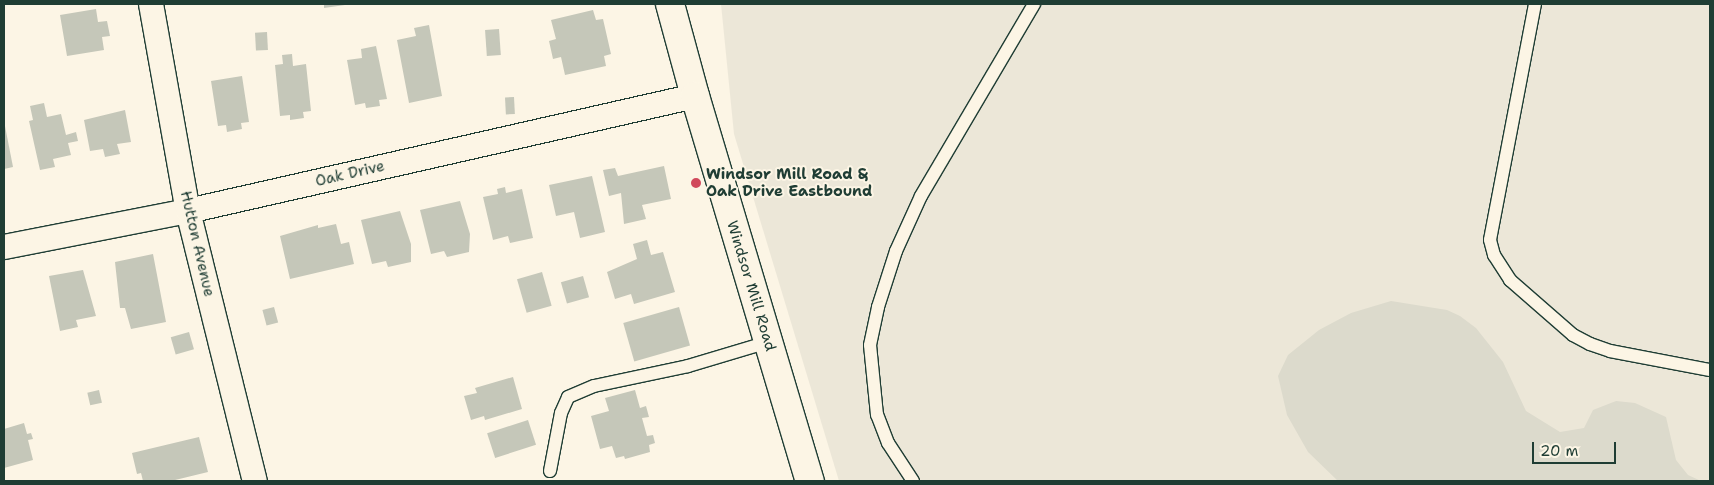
<!DOCTYPE html>
<html>
<head>
<meta charset="utf-8">
<style>
  body { margin:0 }
  #map { position:relative; width:1714px; height:485px; overflow:hidden; background:#fcf5e5; font-family:"Shantell Sans",sans-serif }
  div>[style] { position:absolute }
  [style*='--x'] { left:calc(var(--x)*1px); top:calc(var(--y)*1px); width:calc(var(--w)*1px); rotate:calc(var(--a)*1deg) }
  .built>* { inset:0; background:#ece7d8 }
  .green>* { inset:0; background:#dcdacc }
  .building>* { inset:0; background:#c5c7b9; transform-origin:0 0 }
  .roads { filter:drop-shadow(1px 0 #1f3d34) drop-shadow(-1px 0 #1f3d34) drop-shadow(0 1px #1f3d34) drop-shadow(0 -1px #1f3d34) }
  .service>* { height:12px; margin:-6px; padding:0 6px; transform-origin:6px; border-radius:6px; background:#fcf5e5 }
  .minor>* { height:24px; margin:-12px; padding:0 12px; transform-origin:12px; border-radius:12px; background:#fcf5e5 }
  .secondary>* { height:28px; margin:-14px; padding:0 14px; transform-origin:14px; border-radius:14px; background:#fcf5e5 }
  .dots>* { width:14px; height:14px; translate:-50% -50%; box-sizing:border-box; border:2px solid #fcf5e5; border-radius:50% }
  span { translate:-50% -50%; white-space:nowrap; text-align:center; line-height:1.15; -webkit-text-stroke:4px #fcf5e5; paint-order:stroke }
  .street-label { font-size:15px; color:#1f3d34 }
  .poi-label { font-size:15px; color:#1f3d34; font-weight:700 }
  .left { translate:0 -50%; text-align:left }
  .frame { position:absolute; inset:0; border:5px solid #1f3d34; pointer-events:none }
  .scale { position:absolute; left:1532px; top:442px; width:84px; height:22px; box-sizing:border-box; border:2px solid #1f3d34; border-top:0; padding-left:6px; font-size:15px; line-height:18px; white-space:nowrap; color:#1f3d34; -webkit-text-stroke:4px #fcf5e5; paint-order:stroke }
</style>
</head>
<body>
<div id="map">
  <div class="built">
    <i style="clip-path:polygon(721px 4px,1710px 4px,1710px 481px,839px 481px,734px 134px)"></i>
  </div>
  <div class="green">
    <i style="clip-path:polygon(1391px 301px,1447px 310px,1460px 316px,1476px 328px,1503px 362px,1526px 411px,1560px 432px,1584px 428px,1593px 410px,1616px 401px,1635px 403px,1666px 417px,1676px 460px,1688px 475px,1701px 481px,1338px 481px,1308px 452px,1287px 415px,1278px 376px,1288px 355px,1319px 330px,1351px 313px)"></i>
  </div>
  <div class="building">
    <i style="clip-path:polygon(324px 4px,345px 4px,345px 5px,324px 8px)"></i>
    <i style="clip-path:polygon(96px 9px,98px 22px,107px 21px,110px 36px,102px 37px,104px 50px,67px 56px,60px 15px)"></i>
    <i style="clip-path:polygon(593px 10px,596px 20px,603px 19px,611px 54px,604px 56px,606px 66px,565px 75px,561px 57px,553px 59px,549px 41px,556px 39px,551px 20px)"></i>
    <i style="clip-path:polygon(429px 25px,442px 96px,409px 103px,397px 40px,416px 36px,414px 28px)"></i>
    <i style="left:499px;top:29px;width:26px;height:14px;rotate:86deg"></i>
    <i style="left:267px;top:32px;width:18px;height:12px;rotate:87deg"></i>
    <i style="clip-path:polygon(376px 46px,387px 99px,379px 100px,380px 106px,366px 108px,365px 103px,355px 105px,347px 60px,362px 58px,361px 49px)"></i>
    <i style="clip-path:polygon(292px 54px,293px 66px,306px 64px,311px 111px,303px 112px,304px 118px,290px 120px,290px 115px,280px 116px,275px 65px,283px 64px,282px 55px)"></i>
    <i style="clip-path:polygon(242px 76px,249px 122px,241px 123px,242px 129px,227px 132px,226px 125px,218px 126px,211px 81px)"></i>
    <i style="left:514px;top:97px;width:17px;height:9px;rotate:87deg"></i>
    <i style="clip-path:polygon(44px 103px,47px 117px,61px 114px,66px 135px,76px 132px,78px 141px,68px 143px,71px 155px,53px 159px,55px 167px,40px 170px,29px 121px,33px 120px,30px 106px)"></i>
    <i style="clip-path:polygon(125px 110px,131px 142px,117px 144px,120px 154px,105px 157px,103px 149px,90px 151px,84px 120px)"></i>
    <i style="clip-path:polygon(5px 126px,13px 167px,4px 169px,4px 127px)"></i>
    <i style="clip-path:polygon(664px 166px,671px 199px,642px 205px,646px 219px,624px 224px,621px 193px,609px 196px,603px 170px,615px 168px,618px 176px)"></i>
    <i style="clip-path:polygon(592px 176px,605px 232px,580px 238px,574px 212px,556px 216px,549px 185px)"></i>
    <i style="clip-path:polygon(505px 187px,506px 193px,522px 189px,533px 238px,510px 243px,508px 236px,493px 240px,483px 197px,498px 194px,497px 189px)"></i>
    <i style="clip-path:polygon(460px 201px,470px 234px,469px 252px,447px 257px,444px 251px,431px 254px,420px 210px)"></i>
    <i style="clip-path:polygon(400px 211px,411px 244px,411px 262px,388px 267px,386px 261px,372px 264px,361px 220px)"></i>
    <i style="clip-path:polygon(336px 224px,341px 244px,349px 242px,354px 264px,290px 279px,280px 236px,318px 225px,318px 228px)"></i>
    <i style="clip-path:polygon(647px 240px,651px 255px,663px 252px,675px 292px,634px 304px,631px 294px,615px 299px,607px 272px,637px 259px,633px 244px)"></i>
    <i style="clip-path:polygon(153px 254px,166px 322px,131px 329px,125px 308px,120px 308px,115px 262px)"></i>
    <i style="clip-path:polygon(83px 270px,96px 316px,76px 320px,78px 327px,60px 331px,49px 276px)"></i>
    <i style="left:542px;top:272px;width:35px;height:26px;rotate:74deg"></i>
    <i style="left:583px;top:276px;width:22px;height:23px;rotate:74deg"></i>
    <i style="left:274px;top:307px;width:16px;height:12px;rotate:75deg"></i>
    <i style="left:679px;top:307px;width:40px;height:58px;rotate:74deg"></i>
    <i style="left:189px;top:332px;width:18px;height:19px;rotate:74deg"></i>
    <i style="clip-path:polygon(513px 377px,522px 409px,485px 420px,484px 416px,471px 420px,464px 396px,477px 393px,475px 388px)"></i>
    <i style="left:99px;top:390px;width:13px;height:12px;rotate:77deg"></i>
    <i style="clip-path:polygon(635px 390px,640px 408px,646px 406px,649px 417px,642px 418px,647px 436px,653px 435px,655px 443px,649px 445px,650px 452px,625px 459px,624px 456px,616px 458px,612px 446px,600px 449px,591px 416px,609px 411px,605px 398px)"></i>
    <i style="left:528px;top:420px;width:26px;height:43px;rotate:72deg"></i>
    <i style="clip-path:polygon(24px 423px,27px 434px,31px 433px,33px 439px,28px 440px,33px 460px,4px 468px,4px 429px)"></i>
    <i style="clip-path:polygon(199px 437px,208px 472px,171px 481px,143px 481px,141px 473px,137px 474px,132px 453px)"></i>
  </div>
  <div class="roads">
    <div class="service">
      <i style="--x:1535;--y:4;--w:240;--a:100.8"></i>
      <i style="--x:1490;--y:240;--w:16;--a:75"></i>
      <i style="--x:1494;--y:255;--w:30;--a:57"></i>
      <i style="--x:1510;--y:280;--w:84;--a:41.1"></i>
      <i style="--x:1573;--y:335;--w:19;--a:28"></i>
      <i style="--x:1590;--y:344;--w:21;--a:19"></i>
      <i style="--x:1610;--y:351;--w:102;--a:10.8"></i>
      <i style="--x:550;--y:471;--w:59;--a:-79.3"></i>
      <i style="--x:561;--y:413;--w:17;--a:-66"></i>
      <i style="--x:568;--y:397;--w:28;--a:-23"></i>
      <i style="--x:594;--y:386;--w:96;--a:-12"></i>
      <i style="--x:688;--y:366;--w:84;--a:-16.7"></i>
      <i style="--x:913;--y:481;--w:45;--a:-123.3"></i>
      <i style="--x:888;--y:443;--w:30;--a:-111"></i>
      <i style="--x:877;--y:415;--w:70;--a:-95.7"></i>
      <i style="--x:870;--y:345;--w:39;--a:-78"></i>
      <i style="--x:878;--y:307;--w:59;--a:-72.2"></i>
      <i style="--x:896;--y:251;--w:60;--a:-65.6"></i>
      <i style="--x:921;--y:196;--w:223;--a:-59.5"></i>
    </div>
    <div class="minor">
      <i style="--x:151;--y:4;--w:210;--a:79.9"></i>
      <i style="--x:188;--y:211;--w:278;--a:76.1"></i>
      <i style="--x:4;--y:247;--w:187;--a:-11.1"></i>
      <i style="--x:188;--y:211;--w:520;--a:-12.78"></i>
    </div>
    <div class="secondary">
      <i style="--x:670;--y:4;--w:95;--a:74.8"></i>
      <i style="--x:695;--y:96;--w:402;--a:73.4"></i>
    </div>
  </div>
  <div class="dots">
    <i style="left:696px;top:183px;background:#d1495b"></i>
  </div>
  <div class="street-label">
    <span style="left:350px;top:174px;rotate:-13deg">Oak Drive</span>
    <span style="left:197px;top:244px;rotate:77deg">Hutton Avenue</span>
    <span style="left:751px;top:286px;rotate:73deg">Windsor Mill Road</span>
  </div>
  <div class="poi-label">
    <span class="left" style="left:706px;top:183px">Windsor Mill Road &amp;<br>Oak Drive Eastbound</span>
  </div>
  <div class="frame"></div>
  <div class="scale">20 m</div>
</div>
</body>
</html>
